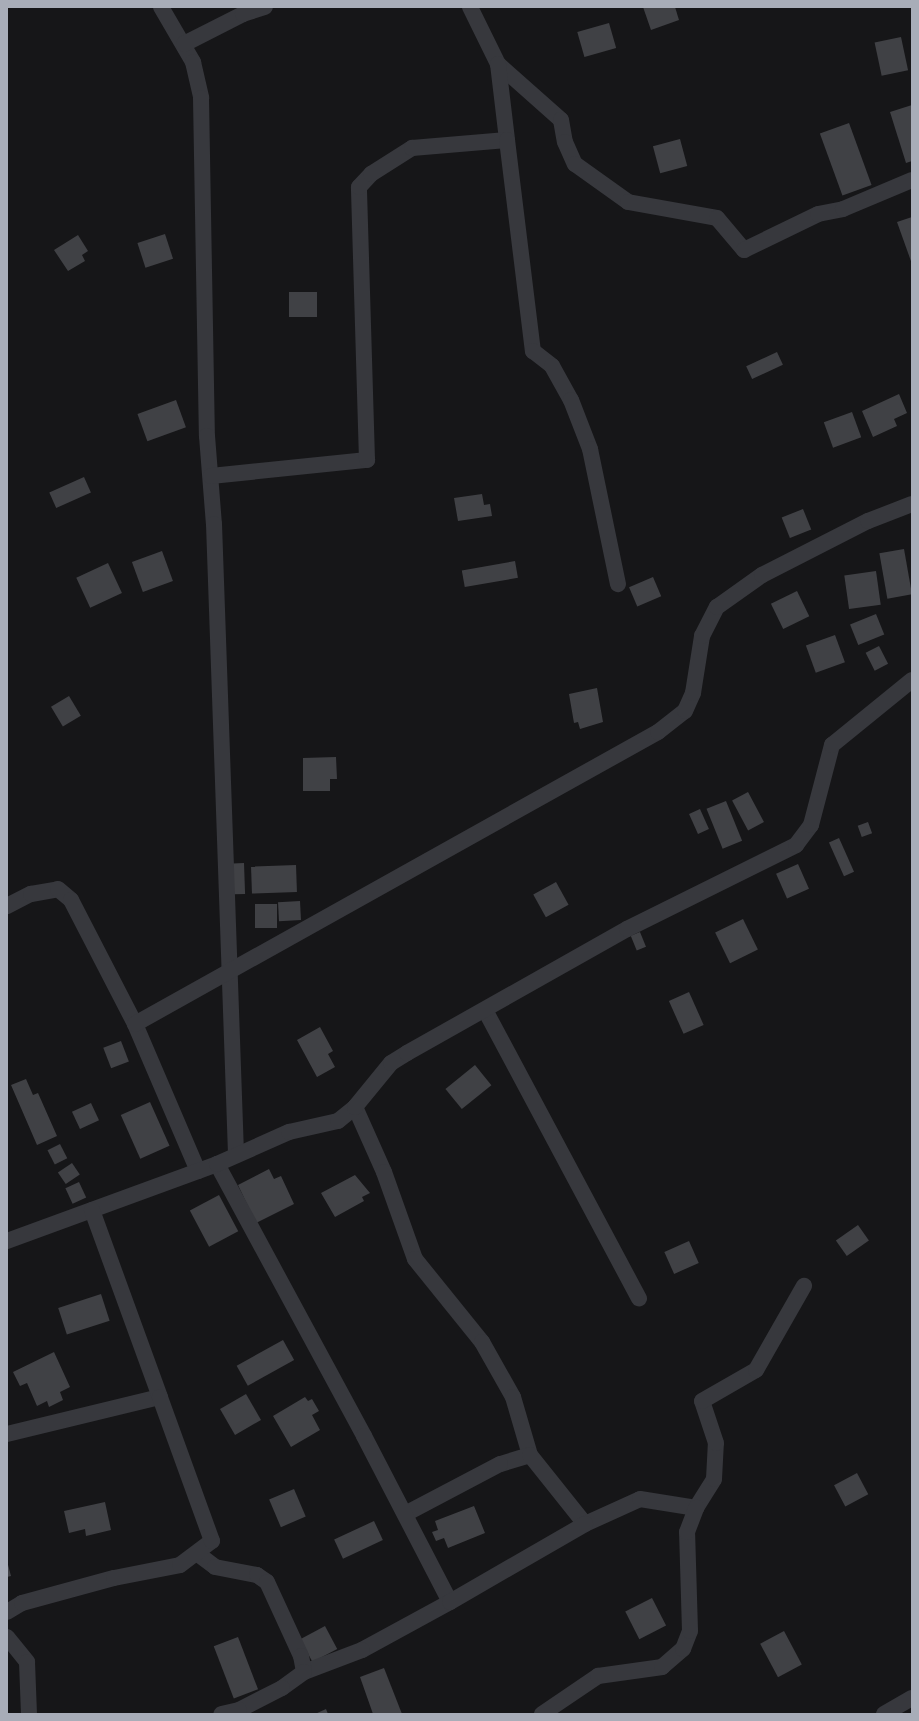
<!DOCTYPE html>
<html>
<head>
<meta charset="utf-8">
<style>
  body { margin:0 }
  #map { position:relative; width:919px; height:1721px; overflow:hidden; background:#161618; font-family:"Fira Sans",sans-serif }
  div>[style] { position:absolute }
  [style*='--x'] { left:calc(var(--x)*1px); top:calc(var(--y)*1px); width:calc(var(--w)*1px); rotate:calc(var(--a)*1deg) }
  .building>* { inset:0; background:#404145; transform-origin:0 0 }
  .minor>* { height:16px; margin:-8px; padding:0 8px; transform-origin:8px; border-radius:8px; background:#37383d }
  span { translate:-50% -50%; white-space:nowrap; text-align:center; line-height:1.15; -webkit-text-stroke:3px #111113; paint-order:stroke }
  .frame { position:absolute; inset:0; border:8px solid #a8adb8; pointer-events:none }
</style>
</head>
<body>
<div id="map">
  <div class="building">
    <i style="clip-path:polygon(643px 7px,675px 7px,679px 20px,651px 30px)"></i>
    <i style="left:609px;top:23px;width:26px;height:33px;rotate:74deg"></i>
    <i style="left:901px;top:37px;width:34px;height:27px;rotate:78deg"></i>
    <i style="clip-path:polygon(912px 105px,912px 161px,906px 163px,890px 112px)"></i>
    <i style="left:849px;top:123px;width:66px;height:31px;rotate:70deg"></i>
    <i style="left:680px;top:139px;width:28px;height:28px;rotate:75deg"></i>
    <i style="clip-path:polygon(912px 217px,912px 264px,897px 222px)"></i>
    <i style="left:165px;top:234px;width:26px;height:29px;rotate:72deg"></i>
    <i style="clip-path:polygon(78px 235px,88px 251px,82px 255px,85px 261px,68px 271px,54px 250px)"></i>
    <i style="left:289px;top:292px;width:28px;height:25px"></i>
    <i style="left:777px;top:352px;width:14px;height:34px;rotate:65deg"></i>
    <i style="clip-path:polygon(899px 394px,907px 413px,894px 419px,897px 426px,873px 437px,862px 411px)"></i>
    <i style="left:176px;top:400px;width:29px;height:41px;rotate:70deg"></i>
    <i style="left:852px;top:412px;width:27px;height:30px;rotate:70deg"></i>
    <i style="left:84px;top:477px;width:17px;height:38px;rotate:66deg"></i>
    <i style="clip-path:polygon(482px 494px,484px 505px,490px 504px,492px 516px,458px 521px,454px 498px)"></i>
    <i style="left:803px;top:509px;width:22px;height:23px;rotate:68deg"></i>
    <i style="left:904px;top:549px;width:46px;height:25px;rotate:80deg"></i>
    <i style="left:162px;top:551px;width:32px;height:32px;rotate:70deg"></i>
    <i style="left:515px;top:561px;width:17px;height:54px;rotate:80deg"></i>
    <i style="left:108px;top:563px;width:33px;height:35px;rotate:65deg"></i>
    <i style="left:876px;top:571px;width:34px;height:32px;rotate:82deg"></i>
    <i style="left:653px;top:577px;width:21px;height:26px;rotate:67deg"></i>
    <i style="left:797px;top:591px;width:28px;height:29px;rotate:64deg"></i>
    <i style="left:876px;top:614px;width:22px;height:28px;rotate:68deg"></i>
    <i style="left:835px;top:635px;width:29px;height:31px;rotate:70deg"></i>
    <i style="left:879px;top:646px;width:20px;height:15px;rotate:63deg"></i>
    <i style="clip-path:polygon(597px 688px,603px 722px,580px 729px,578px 722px,574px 723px,569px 694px)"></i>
    <i style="left:69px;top:696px;width:23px;height:21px;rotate:59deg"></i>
    <i style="clip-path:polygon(336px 757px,337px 779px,330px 779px,330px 791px,303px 791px,303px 758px)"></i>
    <i style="left:748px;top:792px;width:34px;height:18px;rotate:62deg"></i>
    <i style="left:726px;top:801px;width:43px;height:21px;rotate:68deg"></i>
    <i style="left:700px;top:809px;width:22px;height:12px;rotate:66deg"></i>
    <i style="left:868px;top:822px;width:12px;height:11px;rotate:70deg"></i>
    <i style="left:839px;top:838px;width:37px;height:11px;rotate:66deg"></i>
    <i style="left:244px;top:863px;width:31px;height:11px;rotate:88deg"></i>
    <i style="left:798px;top:864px;width:27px;height:24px;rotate:66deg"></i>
    <i style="left:296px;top:865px;width:27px;height:45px;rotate:88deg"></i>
    <i style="left:556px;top:882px;width:26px;height:26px;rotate:61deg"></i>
    <i style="left:300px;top:901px;width:19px;height:22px;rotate:87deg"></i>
    <i style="left:277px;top:904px;width:24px;height:22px;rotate:90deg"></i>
    <i style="left:743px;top:919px;width:34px;height:31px;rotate:64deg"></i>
    <i style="left:640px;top:932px;width:16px;height:10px;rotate:68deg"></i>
    <i style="left:689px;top:992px;width:36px;height:22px;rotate:66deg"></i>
    <i style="clip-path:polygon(320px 1027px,333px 1051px,328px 1054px,335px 1067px,317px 1077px,297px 1040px)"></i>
    <i style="left:121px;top:1041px;width:22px;height:19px;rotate:69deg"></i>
    <i style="left:475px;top:1065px;width:26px;height:38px;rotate:51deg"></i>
    <i style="clip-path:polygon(26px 1079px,33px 1095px,38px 1093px,57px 1136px,37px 1145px,11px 1085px)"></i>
    <i style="left:150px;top:1102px;width:48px;height:32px;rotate:66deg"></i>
    <i style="left:91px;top:1103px;width:19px;height:21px;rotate:65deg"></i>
    <i style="left:60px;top:1144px;width:16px;height:14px;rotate:63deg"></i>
    <i style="left:72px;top:1163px;width:14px;height:17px;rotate:56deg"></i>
    <i style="clip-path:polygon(269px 1169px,274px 1179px,281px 1176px,294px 1204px,256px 1223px,238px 1185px)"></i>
    <i style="clip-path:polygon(355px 1175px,370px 1193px,362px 1197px,364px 1201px,335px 1217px,321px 1193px)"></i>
    <i style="left:79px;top:1182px;width:17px;height:15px;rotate:65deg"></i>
    <i style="left:219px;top:1195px;width:41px;height:33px;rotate:62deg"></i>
    <i style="left:858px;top:1225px;width:19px;height:27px;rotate:55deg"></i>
    <i style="left:689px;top:1241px;width:24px;height:27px;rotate:66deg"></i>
    <i style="left:101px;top:1294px;width:28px;height:45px;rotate:72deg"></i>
    <i style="left:283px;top:1340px;width:23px;height:53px;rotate:61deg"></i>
    <i style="clip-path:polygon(54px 1352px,70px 1387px,60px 1392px,63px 1400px,49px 1407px,47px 1401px,37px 1406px,27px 1383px,20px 1386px,13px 1372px)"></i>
    <i style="left:246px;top:1394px;width:30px;height:30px;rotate:60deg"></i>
    <i style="clip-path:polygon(305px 1397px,308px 1401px,312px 1399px,319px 1411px,312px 1415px,320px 1430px,291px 1447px,273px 1416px)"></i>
    <i style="left:857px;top:1473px;width:24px;height:26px;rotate:62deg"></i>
    <i style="left:294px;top:1489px;width:30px;height:27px;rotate:67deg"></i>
    <i style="clip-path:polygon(105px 1502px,111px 1530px,86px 1536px,85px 1529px,69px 1533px,64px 1511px)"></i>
    <i style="clip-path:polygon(474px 1506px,485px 1533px,448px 1548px,444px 1538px,436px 1541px,432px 1532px,438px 1530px,435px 1521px)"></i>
    <i style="left:374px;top:1521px;width:21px;height:44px;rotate:65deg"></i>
    <i style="clip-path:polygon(7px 1561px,11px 1576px,7px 1577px)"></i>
    <i style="left:652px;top:1598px;width:31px;height:30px;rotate:63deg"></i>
    <i style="left:325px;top:1626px;width:26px;height:28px;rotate:62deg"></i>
    <i style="left:784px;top:1631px;width:38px;height:27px;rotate:62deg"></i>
    <i style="left:238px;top:1637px;width:56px;height:26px;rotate:69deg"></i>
    <i style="clip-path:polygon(384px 1668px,402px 1714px,373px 1714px,360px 1677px)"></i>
    <i style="clip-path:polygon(326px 1709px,328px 1714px,315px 1714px)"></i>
  </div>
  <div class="minor">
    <i style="--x:161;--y:7;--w:64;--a:59.8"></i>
    <i style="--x:193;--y:62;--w:37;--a:77"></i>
    <i style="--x:201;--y:98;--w:338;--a:89"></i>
    <i style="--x:207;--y:436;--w:88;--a:85.5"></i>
    <i style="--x:214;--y:524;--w:631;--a:88"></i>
    <i style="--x:470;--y:7;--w:64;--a:63.8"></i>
    <i style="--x:498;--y:64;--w:84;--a:41.6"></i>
    <i style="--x:561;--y:120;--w:22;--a:80"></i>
    <i style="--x:565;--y:142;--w:24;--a:66"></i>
    <i style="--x:575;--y:164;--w:65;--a:35.6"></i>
    <i style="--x:628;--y:202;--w:90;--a:10.2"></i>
    <i style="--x:717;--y:218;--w:42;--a:49.8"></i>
    <i style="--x:744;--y:250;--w:82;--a:-25.9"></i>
    <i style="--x:818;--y:214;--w:25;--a:-11"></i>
    <i style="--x:843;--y:209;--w:75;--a:-22.8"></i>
    <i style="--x:184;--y:44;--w:66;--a:-27"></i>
    <i style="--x:243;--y:14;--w:23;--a:-18"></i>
    <i style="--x:498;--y:64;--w:77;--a:83.2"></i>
    <i style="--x:211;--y:476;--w:157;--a:-5.9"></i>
    <i style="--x:367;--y:460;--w:273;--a:-91.7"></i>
    <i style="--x:359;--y:187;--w:18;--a:-47"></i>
    <i style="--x:371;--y:174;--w:49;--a:-32.4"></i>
    <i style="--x:412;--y:148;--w:95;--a:-4.8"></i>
    <i style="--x:507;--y:140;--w:213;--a:83"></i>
    <i style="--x:533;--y:351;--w:24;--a:38"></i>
    <i style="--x:552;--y:366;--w:39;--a:61"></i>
    <i style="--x:571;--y:400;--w:53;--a:68.8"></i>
    <i style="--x:590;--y:449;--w:138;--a:78.3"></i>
    <i style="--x:7;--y:906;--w:27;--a:-27"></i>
    <i style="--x:31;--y:894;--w:27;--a:-10"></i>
    <i style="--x:58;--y:889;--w:17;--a:40"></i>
    <i style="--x:71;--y:900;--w:140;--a:62.7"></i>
    <i style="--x:135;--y:1024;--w:160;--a:66.8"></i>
    <i style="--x:485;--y:1010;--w:327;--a:61.9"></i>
    <i style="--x:135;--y:1024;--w:599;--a:-29.18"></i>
    <i style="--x:658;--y:732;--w:34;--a:-38"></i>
    <i style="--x:685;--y:711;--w:20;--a:-66"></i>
    <i style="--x:693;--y:693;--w:58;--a:-81"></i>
    <i style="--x:702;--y:636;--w:33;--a:-63"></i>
    <i style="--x:717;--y:607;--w:55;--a:-35.4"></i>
    <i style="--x:762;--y:575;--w:119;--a:-27"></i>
    <i style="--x:868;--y:521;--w:47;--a:-21.1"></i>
    <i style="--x:355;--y:1107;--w:71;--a:66"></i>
    <i style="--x:384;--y:1172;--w:92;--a:70.4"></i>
    <i style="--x:415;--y:1259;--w:107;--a:51.1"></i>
    <i style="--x:482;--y:1342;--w:63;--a:60.6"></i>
    <i style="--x:513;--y:1397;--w:60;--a:73.7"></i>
    <i style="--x:530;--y:1455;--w:31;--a:163"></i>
    <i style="--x:500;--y:1464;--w:107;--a:152.2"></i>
    <i style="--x:217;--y:1164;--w:309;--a:61.6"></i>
    <i style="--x:364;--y:1436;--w:187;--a:62.6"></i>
    <i style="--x:450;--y:1602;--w:100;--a:151.4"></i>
    <i style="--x:362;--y:1650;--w:62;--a:159.2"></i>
    <i style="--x:7;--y:1241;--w:224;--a:-20.1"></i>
    <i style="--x:217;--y:1164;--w:79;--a:-24"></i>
    <i style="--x:289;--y:1132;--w:50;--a:-12.7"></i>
    <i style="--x:338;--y:1121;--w:22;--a:-39"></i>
    <i style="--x:355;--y:1107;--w:57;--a:-50.7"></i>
    <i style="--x:391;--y:1063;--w:19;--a:-32"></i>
    <i style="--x:407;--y:1053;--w:253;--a:-29.4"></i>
    <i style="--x:627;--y:929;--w:189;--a:-26.4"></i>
    <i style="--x:796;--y:845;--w:25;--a:-53"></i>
    <i style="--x:811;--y:825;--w:83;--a:-75.3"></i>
    <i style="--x:832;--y:745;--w:103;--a:-39.1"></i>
    <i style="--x:7;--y:1434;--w:157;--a:-13.6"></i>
    <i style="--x:160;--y:1397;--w:199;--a:-110"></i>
    <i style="--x:530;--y:1455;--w:88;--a:51.4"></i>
    <i style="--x:585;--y:1524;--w:60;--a:-24.4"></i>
    <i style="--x:640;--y:1499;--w:57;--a:9.1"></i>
    <i style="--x:696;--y:1508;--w:34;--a:-58"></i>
    <i style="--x:714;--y:1479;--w:36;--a:-87"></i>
    <i style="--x:716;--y:1443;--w:44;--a:-108.4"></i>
    <i style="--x:702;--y:1401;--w:62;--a:-29.9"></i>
    <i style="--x:756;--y:1370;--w:97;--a:-60.3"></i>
    <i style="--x:198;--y:1554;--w:21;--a:37"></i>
    <i style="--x:215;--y:1567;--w:43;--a:10.8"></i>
    <i style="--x:257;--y:1575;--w:12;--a:35"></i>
    <i style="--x:267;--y:1582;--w:81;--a:65.3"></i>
    <i style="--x:301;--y:1656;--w:16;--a:79"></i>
    <i style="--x:304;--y:1672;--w:27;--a:144"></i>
    <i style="--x:282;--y:1688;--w:48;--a:152.9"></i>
    <i style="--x:239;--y:1710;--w:18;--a:167"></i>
    <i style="--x:450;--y:1602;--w:156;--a:-30"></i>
    <i style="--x:7;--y:1612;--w:17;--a:-31"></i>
    <i style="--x:22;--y:1603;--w:95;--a:-15.2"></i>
    <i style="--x:114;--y:1578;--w:67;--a:-11.1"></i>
    <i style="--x:180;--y:1565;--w:40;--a:-37"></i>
    <i style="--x:212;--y:1541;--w:153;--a:-109.9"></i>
    <i style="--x:7;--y:1637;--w:32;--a:51"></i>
    <i style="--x:27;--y:1662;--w:52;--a:87.8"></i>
    <i style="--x:542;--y:1714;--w:68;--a:-34.2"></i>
    <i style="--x:598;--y:1676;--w:65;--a:-8"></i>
    <i style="--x:662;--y:1667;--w:28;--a:-41"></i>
    <i style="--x:683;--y:1649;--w:19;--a:-69"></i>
    <i style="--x:690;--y:1631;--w:99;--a:-91.7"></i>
    <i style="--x:687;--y:1532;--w:26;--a:-69"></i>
    <i style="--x:884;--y:1714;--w:32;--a:-30"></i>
  </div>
  <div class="frame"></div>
</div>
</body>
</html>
